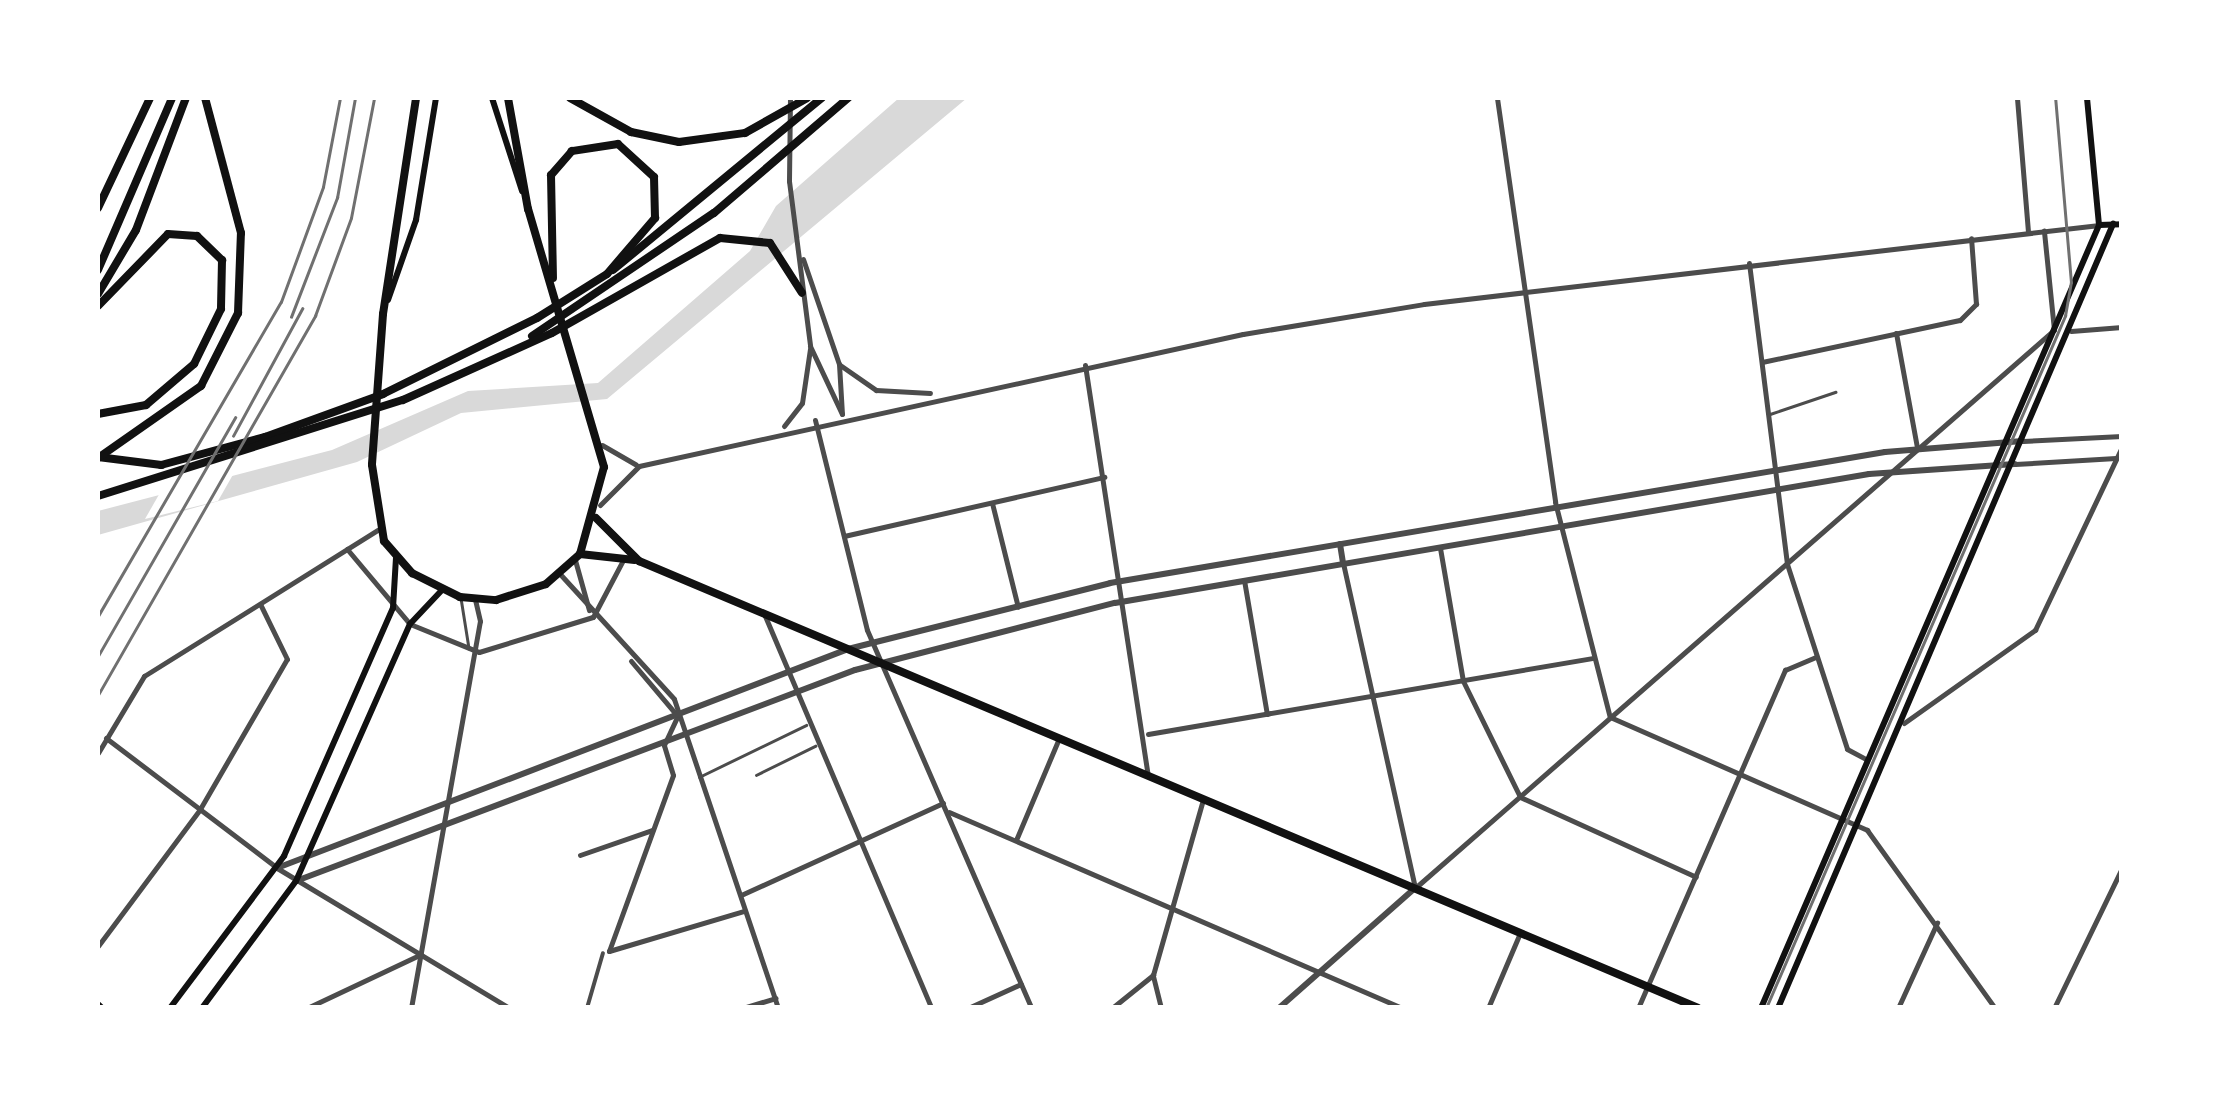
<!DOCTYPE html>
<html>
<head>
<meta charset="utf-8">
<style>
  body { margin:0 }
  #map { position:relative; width:2219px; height:1105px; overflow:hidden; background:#fff; font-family:Helvetica,sans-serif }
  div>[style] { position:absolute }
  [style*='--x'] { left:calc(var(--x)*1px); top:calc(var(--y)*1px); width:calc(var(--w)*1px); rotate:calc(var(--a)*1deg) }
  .water>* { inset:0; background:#d9d9d9 }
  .pier>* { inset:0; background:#fff }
  .service>* { height:2.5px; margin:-1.25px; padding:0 1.25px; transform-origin:1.25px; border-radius:1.25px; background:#4c4c4c }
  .pedestrian>* { height:4px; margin:-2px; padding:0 2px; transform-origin:2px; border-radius:2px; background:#4c4c4c }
  .minor>* { height:5px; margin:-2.5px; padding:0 2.5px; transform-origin:2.5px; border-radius:2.5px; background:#4c4c4c }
  .tertiary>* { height:6px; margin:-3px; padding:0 3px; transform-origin:3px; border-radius:3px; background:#4c4c4c }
  .secondary>* { height:6px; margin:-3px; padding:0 3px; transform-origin:3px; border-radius:3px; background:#111 }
  .primary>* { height:8px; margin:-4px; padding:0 4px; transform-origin:4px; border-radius:4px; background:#111 }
  .trunk>* { height:8px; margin:-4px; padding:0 4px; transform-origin:4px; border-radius:4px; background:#111 }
  .tram>* { height:2.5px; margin:-1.25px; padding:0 1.25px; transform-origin:1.25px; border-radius:1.25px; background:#707070 }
  .rail>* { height:2.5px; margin:-1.25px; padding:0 1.25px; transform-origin:1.25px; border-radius:1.25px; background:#707070 }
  span { translate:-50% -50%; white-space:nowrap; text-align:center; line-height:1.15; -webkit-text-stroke:10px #fff; paint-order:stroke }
  .frame { position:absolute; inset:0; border:100px solid #fff; pointer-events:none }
</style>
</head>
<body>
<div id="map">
  <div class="water">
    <i style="clip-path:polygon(899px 98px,967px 98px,607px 399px,461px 413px,357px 462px,98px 535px,98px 511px,332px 450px,468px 391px,598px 383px,750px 251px,776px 206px)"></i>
  </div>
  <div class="pier">
    <i style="clip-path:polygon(239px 464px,218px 501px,145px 519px,165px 484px)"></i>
  </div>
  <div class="service">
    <i style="--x:1770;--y:414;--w:69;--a:-18.7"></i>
    <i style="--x:461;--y:598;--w:51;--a:80.9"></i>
    <i style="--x:756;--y:775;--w:66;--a:-26.2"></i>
    <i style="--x:699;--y:777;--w:119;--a:-25.9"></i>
  </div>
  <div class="pedestrian">
    <i style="--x:587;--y:1008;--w:57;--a:-73.8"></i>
  </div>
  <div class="minor">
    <i style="--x:790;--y:98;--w:83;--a:90.7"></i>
    <i style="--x:789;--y:181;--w:166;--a:82.7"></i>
    <i style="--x:810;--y:346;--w:75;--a:64.8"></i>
    <i style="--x:1497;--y:98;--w:408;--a:81.8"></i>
    <i style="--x:1555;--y:502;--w:222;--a:75.7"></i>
    <i style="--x:1610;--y:717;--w:281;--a:23.7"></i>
    <i style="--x:1867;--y:830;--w:219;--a:54.3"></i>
    <i style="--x:2017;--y:98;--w:135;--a:85.3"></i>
    <i style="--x:803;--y:259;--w:111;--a:71.1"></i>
    <i style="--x:839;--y:364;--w:50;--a:86.6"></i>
    <i style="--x:1749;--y:263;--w:303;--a:82.8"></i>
    <i style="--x:1787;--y:564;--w:194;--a:72"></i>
    <i style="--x:1847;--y:749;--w:21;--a:28"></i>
    <i style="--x:2071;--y:331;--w:51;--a:-4.5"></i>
    <i style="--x:1896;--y:333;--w:116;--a:79.6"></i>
    <i style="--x:1762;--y:362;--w:202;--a:-12"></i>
    <i style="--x:1960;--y:320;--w:23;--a:-45"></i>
    <i style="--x:1976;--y:304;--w:66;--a:-94.3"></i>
    <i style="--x:840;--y:365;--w:44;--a:34.8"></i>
    <i style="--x:876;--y:390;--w:54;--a:3.2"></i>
    <i style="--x:1085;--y:365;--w:416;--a:81.3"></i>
    <i style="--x:815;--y:420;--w:216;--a:76.1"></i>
    <i style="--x:867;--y:630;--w:412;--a:66.5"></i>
    <i style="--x:784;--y:426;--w:29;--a:-52"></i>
    <i style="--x:802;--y:403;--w:55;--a:-81.6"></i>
    <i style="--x:2023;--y:441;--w:99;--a:-2.9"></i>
    <i style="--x:602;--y:445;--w:39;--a:30"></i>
    <i style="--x:2015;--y:464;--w:101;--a:-3.4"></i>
    <i style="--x:992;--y:503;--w:107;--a:76"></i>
    <i style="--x:600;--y:505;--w:55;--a:-45"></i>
    <i style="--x:639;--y:466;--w:618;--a:-12.33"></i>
    <i style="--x:1243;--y:334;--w:183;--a:-9.4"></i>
    <i style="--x:1424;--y:304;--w:680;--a:-6.68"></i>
    <i style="--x:844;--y:536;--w:267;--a:-12.8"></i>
    <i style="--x:1440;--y:548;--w:135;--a:80.2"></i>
    <i style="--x:1463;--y:681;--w:129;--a:63.8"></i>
    <i style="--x:1520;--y:797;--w:193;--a:24.4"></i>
    <i style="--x:347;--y:549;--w:98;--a:50"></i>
    <i style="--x:410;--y:624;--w:74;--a:22.1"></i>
    <i style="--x:479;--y:652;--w:119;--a:-17.1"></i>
    <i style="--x:593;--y:617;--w:64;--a:-62.2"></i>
    <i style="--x:575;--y:560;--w:52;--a:74.4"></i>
    <i style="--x:1343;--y:563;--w:333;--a:77.5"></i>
    <i style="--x:1415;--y:888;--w:848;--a:-41.13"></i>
    <i style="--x:2054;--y:330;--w:100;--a:-95.8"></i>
    <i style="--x:560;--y:574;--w:169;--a:47.6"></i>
    <i style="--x:674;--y:699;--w:326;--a:71.4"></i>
    <i style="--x:1244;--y:580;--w:136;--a:80.3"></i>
    <i style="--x:765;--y:616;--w:426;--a:67"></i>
    <i style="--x:631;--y:661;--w:68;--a:49.8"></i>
    <i style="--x:1904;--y:723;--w:161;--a:-35.4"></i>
    <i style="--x:2035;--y:630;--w:203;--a:-64.6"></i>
    <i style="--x:1148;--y:734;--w:452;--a:-9.7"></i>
    <i style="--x:106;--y:738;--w:215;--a:37.2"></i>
    <i style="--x:277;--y:868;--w:271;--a:31.1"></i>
    <i style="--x:98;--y:753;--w:90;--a:-59.1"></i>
    <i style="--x:144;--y:676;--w:276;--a:-32"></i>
    <i style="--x:949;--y:812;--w:493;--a:23.4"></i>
    <i style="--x:1016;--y:840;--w:111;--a:-67.1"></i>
    <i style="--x:580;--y:855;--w:76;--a:-19.1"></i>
    <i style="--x:741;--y:895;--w:222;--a:-24.5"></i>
    <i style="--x:98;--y:946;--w:171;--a:-53.3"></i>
    <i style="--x:200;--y:809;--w:173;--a:-59.9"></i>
    <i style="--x:287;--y:659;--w:61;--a:-116.1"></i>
    <i style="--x:609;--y:951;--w:187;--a:-70"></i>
    <i style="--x:673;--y:775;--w:31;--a:-107"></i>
    <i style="--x:664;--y:745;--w:33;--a:-65"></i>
    <i style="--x:609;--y:951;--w:141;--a:-16.5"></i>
    <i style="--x:307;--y:1008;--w:126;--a:-25.3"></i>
    <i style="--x:411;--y:1008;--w:393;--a:-79.9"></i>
    <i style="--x:480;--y:621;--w:23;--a:-103"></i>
    <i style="--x:743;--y:1008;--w:34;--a:-17"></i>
    <i style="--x:968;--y:1008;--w:58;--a:-24.4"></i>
    <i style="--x:1112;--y:1008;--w:53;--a:-38.8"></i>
    <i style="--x:1161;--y:1008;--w:34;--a:-104"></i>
    <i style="--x:1153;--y:975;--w:183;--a:-74.1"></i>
    <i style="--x:1488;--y:1008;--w:82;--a:-66.9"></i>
    <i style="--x:1638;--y:1008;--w:369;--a:-66.5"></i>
    <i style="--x:1785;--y:670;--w:34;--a:-23"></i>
    <i style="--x:1898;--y:1008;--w:94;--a:-65.4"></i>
    <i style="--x:2054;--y:1008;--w:156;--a:-64.1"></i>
  </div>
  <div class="tertiary">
    <i style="--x:1340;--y:544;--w:19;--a:81"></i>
    <i style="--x:277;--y:868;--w:612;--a:-20.98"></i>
    <i style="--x:848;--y:649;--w:270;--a:-14.1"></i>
    <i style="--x:1110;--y:583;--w:786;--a:-9.59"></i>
    <i style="--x:1885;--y:452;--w:138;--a:-4.6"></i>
    <i style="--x:296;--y:881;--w:597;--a:-20.68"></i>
    <i style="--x:855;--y:670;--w:268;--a:-14.5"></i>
    <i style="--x:1115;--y:603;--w:765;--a:-9.71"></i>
    <i style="--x:1869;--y:474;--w:146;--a:-3.9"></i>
    <i style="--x:1279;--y:1008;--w:181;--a:-41.4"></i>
  </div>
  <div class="secondary">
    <i style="--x:492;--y:98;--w:98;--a:72.1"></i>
    <i style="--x:2099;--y:225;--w:23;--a:-2"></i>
    <i style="--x:388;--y:300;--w:85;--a:-70.7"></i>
    <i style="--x:416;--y:220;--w:124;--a:-80.7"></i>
    <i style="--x:98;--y:1004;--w:6;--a:45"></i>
    <i style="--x:170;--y:1008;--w:190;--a:-53.1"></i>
    <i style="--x:284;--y:856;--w:271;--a:-66.3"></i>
    <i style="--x:393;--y:608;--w:51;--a:-86.6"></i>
    <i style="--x:202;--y:1008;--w:158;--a:-53.5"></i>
    <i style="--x:296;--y:881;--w:281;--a:-66.1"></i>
    <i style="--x:410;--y:624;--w:47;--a:-46.7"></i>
    <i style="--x:1761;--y:1008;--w:853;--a:-66.65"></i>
    <i style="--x:2099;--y:225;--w:128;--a:-95.4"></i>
    <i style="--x:1778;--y:1008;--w:853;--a:-66.86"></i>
  </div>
  <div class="primary">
    <i style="--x:613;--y:270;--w:271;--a:-39.5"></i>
    <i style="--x:383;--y:314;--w:151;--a:94.2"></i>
    <i style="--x:372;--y:465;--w:77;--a:81"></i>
    <i style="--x:384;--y:541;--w:43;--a:48.8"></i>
    <i style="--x:412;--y:573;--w:54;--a:26.6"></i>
    <i style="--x:460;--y:597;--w:36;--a:5"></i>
    <i style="--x:496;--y:600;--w:52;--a:-17.7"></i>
    <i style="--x:546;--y:584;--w:45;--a:-41.4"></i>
    <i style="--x:580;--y:554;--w:90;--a:-74.6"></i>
    <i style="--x:604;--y:467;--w:269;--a:-106.4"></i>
    <i style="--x:532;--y:336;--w:220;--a:-34.1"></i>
    <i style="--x:714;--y:213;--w:177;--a:-40.6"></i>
    <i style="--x:596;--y:518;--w:61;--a:45"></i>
    <i style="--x:639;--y:561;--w:1149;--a:22.88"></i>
    <i style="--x:580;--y:554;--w:55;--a:6.2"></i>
  </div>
  <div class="trunk">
    <i style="--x:508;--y:98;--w:113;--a:79.8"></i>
    <i style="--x:570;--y:98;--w:70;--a:29.1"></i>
    <i style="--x:631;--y:132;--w:49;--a:11.8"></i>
    <i style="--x:679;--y:142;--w:67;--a:-7.8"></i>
    <i style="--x:745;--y:133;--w:71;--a:-29.4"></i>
    <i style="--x:98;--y:208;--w:122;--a:-64.7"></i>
    <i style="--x:98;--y:270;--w:187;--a:-66.7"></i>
    <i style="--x:98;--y:294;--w:74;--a:-59.3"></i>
    <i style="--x:136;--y:230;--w:141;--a:-69.3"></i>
    <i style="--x:98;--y:306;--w:100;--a:-45.8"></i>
    <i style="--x:168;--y:234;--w:29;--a:4"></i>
    <i style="--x:197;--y:236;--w:35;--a:44"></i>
    <i style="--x:222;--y:260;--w:49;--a:91.2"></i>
    <i style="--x:221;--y:309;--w:61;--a:116.1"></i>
    <i style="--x:194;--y:364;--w:63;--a:139.5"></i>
    <i style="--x:146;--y:405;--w:49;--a:169.4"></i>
    <i style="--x:383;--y:314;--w:219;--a:-81.3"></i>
    <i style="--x:98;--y:457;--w:64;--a:7.2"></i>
    <i style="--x:161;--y:465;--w:108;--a:-15.1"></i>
    <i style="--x:265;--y:437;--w:126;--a:-20"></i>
    <i style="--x:383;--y:394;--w:172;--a:-26.3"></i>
    <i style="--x:537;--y:318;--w:83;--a:-32.2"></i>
    <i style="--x:607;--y:274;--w:74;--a:-49.4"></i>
    <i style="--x:655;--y:218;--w:41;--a:-91.4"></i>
    <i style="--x:654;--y:177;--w:49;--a:-137.5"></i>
    <i style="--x:618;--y:144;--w:47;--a:171.3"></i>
    <i style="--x:572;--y:151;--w:32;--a:131"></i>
    <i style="--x:551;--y:175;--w:103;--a:88.9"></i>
    <i style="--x:98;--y:458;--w:126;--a:-35"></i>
    <i style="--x:201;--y:386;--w:82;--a:-63.1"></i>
    <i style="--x:238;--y:313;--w:80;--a:-87.9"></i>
    <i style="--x:241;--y:233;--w:140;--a:-104.9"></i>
    <i style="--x:98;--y:496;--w:320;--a:-17.5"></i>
    <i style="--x:403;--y:400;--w:163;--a:-24.2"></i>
    <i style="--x:552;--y:333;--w:193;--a:-29.5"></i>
    <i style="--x:720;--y:238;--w:50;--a:5.7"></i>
    <i style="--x:770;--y:243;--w:59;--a:57.4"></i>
  </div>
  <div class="tram">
    <i style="--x:1766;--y:1008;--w:754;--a:-66.63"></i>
    <i style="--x:2065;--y:316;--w:34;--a:-80"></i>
    <i style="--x:2071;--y:283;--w:186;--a:-94.9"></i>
  </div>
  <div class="rail">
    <i style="--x:291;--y:317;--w:128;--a:-68.9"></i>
    <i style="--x:337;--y:198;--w:102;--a:-79.8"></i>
    <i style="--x:233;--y:436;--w:145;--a:-61.5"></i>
    <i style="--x:98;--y:616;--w:363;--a:-59.8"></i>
    <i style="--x:281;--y:302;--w:122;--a:-69.9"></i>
    <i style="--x:323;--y:187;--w:91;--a:-79.2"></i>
    <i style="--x:98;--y:656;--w:275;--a:-60.1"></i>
    <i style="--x:98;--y:695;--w:437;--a:-60.2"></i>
    <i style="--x:315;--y:316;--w:104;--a:-69.8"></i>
    <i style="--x:351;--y:218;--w:122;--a:-79.1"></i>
  </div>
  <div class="frame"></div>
</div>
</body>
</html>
